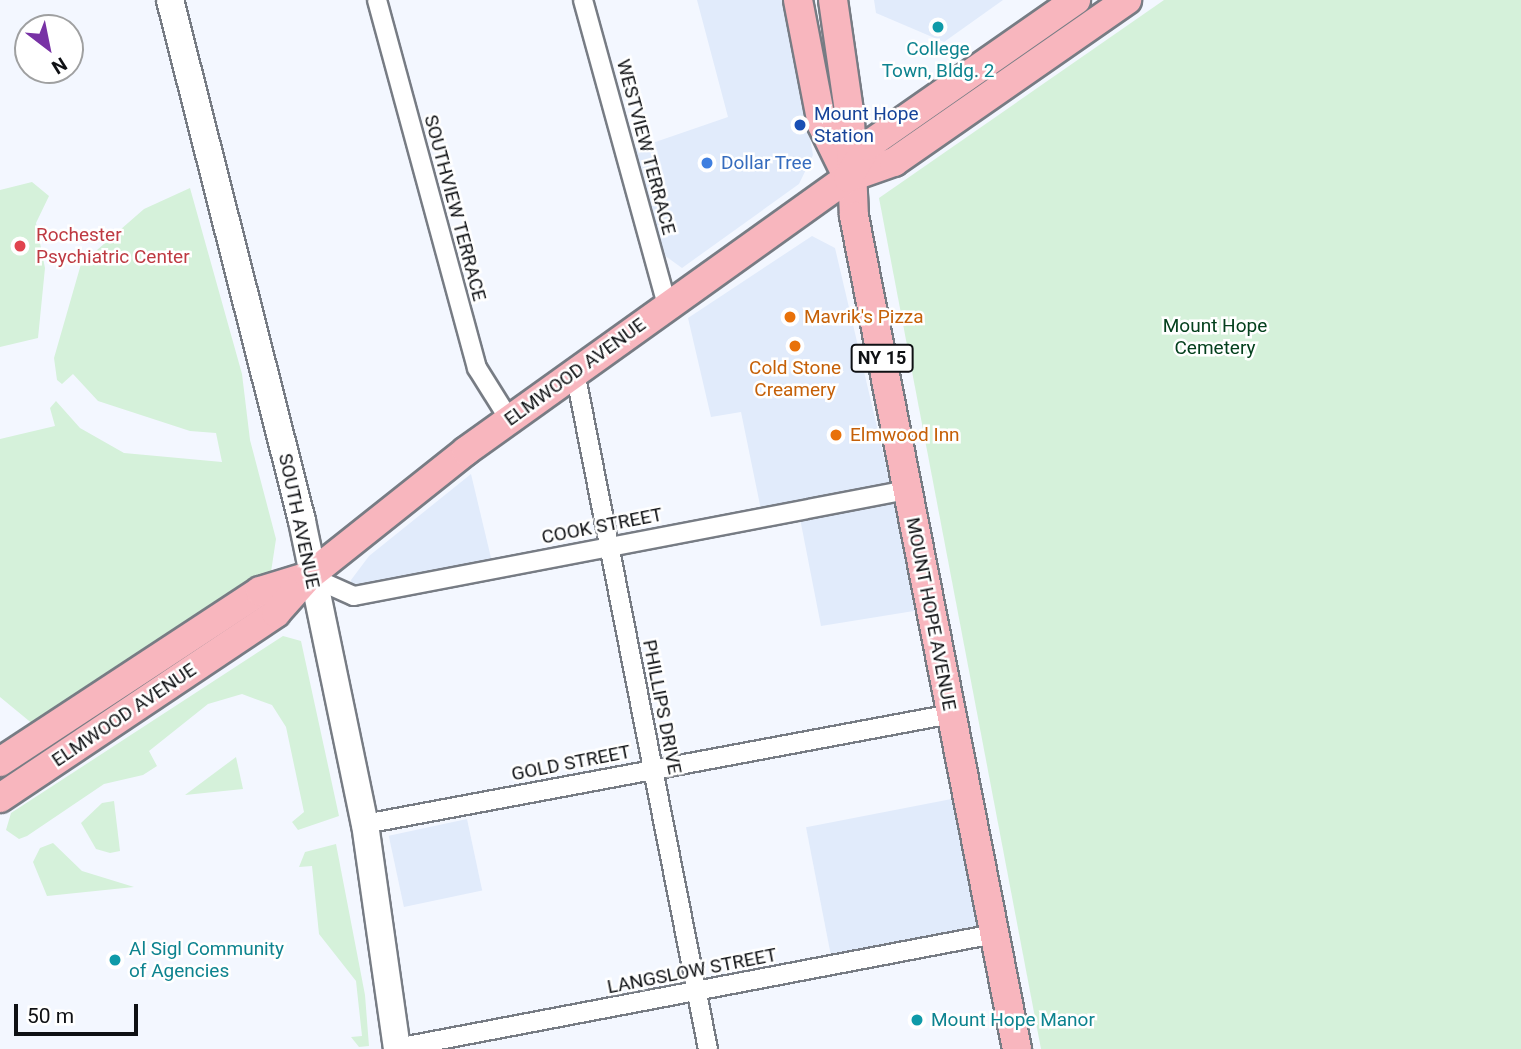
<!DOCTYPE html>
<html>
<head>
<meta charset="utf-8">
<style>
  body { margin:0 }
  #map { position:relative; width:1521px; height:1049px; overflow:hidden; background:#f3f7ff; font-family:Roboto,sans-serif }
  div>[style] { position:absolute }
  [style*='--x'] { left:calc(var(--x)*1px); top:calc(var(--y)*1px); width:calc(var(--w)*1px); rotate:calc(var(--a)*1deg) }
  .built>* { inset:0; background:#e1ebfb; transform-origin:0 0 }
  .green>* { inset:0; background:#d5f1da }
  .roads { filter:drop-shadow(2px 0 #777c84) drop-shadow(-2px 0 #777c84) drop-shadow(0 2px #777c84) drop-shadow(0 -2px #777c84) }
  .minor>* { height:18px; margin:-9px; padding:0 9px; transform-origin:9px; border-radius:9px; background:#fff }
  .secondary>* { height:26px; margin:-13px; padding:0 13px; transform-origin:13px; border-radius:13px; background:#fff }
  .primary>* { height:28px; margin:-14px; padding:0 14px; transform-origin:14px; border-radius:14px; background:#f8b6be }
  .dots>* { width:19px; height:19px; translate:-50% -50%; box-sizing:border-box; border:4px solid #fff; border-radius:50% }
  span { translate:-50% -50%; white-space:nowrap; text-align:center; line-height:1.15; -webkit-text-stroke:5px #fff; paint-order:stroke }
  .shield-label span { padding:2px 5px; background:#fff; border:2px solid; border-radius:5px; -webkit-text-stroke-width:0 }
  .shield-label { font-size:18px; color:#0f1114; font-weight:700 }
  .culture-label { font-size:19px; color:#0d838f }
  .left { translate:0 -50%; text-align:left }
  .transit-label { font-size:19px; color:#164399 }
  .street-label { font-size:19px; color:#0f1114 }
  .shop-label { font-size:19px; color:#366cbe }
  .health-label { font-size:19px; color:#be3a42 }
  .food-label { font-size:19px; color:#c56008 }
  .park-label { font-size:19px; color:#04401d }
  .north { position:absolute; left:14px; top:14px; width:70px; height:70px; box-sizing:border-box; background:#fff; border:2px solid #9fa0a1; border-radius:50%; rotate:148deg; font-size:19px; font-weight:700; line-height:28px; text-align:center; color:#0f1114 }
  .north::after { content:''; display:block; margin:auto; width:24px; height:32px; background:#7832a5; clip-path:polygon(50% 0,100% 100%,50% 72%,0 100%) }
  .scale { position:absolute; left:14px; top:1004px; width:124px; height:32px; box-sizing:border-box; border:4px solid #0f1114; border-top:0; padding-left:9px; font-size:21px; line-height:24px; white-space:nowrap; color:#0f1114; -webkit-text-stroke:5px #fff; paint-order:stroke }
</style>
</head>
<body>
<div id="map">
  <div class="built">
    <i style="clip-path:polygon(697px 0,787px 0,813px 155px,799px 184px,682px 268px,664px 255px,635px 149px,728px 117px)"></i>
    <i style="clip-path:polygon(874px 0,1003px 0,944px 42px,876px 13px)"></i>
    <i style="clip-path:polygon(812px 236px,835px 248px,920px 610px,821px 626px,797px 503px,761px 510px,741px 412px,711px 417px,688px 318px)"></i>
    <i style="clip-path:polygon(471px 474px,492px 562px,352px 590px,351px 580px,369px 556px)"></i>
    <i style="left:967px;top:796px;width:141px;height:164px;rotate:79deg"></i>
    <i style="left:467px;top:819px;width:73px;height:80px;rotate:78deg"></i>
  </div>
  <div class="green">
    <i style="clip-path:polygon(1164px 0,1521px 0,1521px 1049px,1041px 1049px,879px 198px)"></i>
    <i style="clip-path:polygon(32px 182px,49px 196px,36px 223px,45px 268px,38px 338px,0 347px,0 190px)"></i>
    <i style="clip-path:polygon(190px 188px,242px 374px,250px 440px,276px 539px,271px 572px,34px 725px,0 697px,0 439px,55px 426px,50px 408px,56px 401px,80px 428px,124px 453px,222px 462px,216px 433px,190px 431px,98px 401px,73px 374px,62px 384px,57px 380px,54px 358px,81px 264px,144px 209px)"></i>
    <i style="clip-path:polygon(283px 636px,301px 641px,339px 816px,298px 830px,292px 822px,304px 812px,286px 727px,272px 705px,242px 694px,208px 704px,149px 751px,157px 766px,143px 775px,104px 784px,27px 836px,19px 839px,6px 830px,11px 813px)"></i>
    <i style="clip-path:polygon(236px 757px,243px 789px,185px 795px)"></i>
    <i style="clip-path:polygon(114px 801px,120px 851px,110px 853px,96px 849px,81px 823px,102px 803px)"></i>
    <i style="clip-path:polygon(53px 843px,82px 871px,134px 887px,47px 896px,33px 862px,40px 848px)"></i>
    <i style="clip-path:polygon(336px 844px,365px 995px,369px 1046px,359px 1047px,351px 1037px,362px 1036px,356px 981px,319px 934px,312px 866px,299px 867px,305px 852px)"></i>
  </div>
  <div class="roads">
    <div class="minor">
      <i style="--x:377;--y:0;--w:381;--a:74.8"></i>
      <i style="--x:477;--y:368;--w:60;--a:57.9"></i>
      <i style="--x:583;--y:0;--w:317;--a:74.6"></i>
      <i style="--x:575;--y:372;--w:690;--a:78.89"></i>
      <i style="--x:309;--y:576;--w:49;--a:24"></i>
      <i style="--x:354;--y:596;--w:563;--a:-10.85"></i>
      <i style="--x:365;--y:824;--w:596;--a:-10.63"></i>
      <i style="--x:397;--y:1048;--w:608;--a:-10.81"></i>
    </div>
    <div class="secondary">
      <i style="--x:170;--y:0;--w:537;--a:75.78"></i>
      <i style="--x:302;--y:521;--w:309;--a:78.3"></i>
      <i style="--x:365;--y:824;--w:227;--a:81.9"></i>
    </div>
    <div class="primary">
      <i style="--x:798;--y:0;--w:127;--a:79.1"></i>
      <i style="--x:822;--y:125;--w:59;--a:63.9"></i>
      <i style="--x:833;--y:0;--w:119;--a:81.8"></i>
      <i style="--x:850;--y:118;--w:98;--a:87.7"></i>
      <i style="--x:854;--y:216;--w:849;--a:78.93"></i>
      <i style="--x:848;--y:178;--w:49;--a:-19.2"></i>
      <i style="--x:894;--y:162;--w:284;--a:-34.8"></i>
      <i style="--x:0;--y:762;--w:311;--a:-33.3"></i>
      <i style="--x:260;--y:591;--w:51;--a:-17"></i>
      <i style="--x:0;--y:798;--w:332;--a:-33.8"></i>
      <i style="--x:276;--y:613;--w:50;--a:-48.3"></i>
      <i style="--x:309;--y:576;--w:201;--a:-38.5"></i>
      <i style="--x:466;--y:451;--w:470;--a:-35.6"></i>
      <i style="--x:848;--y:178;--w:37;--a:-59"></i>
      <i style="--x:867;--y:146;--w:255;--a:-34.9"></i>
    </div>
  </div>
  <div class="dots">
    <i style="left:938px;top:27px;background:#0f9aa8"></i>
    <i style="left:800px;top:125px;background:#1a4fb4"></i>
    <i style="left:707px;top:163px;background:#3f7fe0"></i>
    <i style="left:20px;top:246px;background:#e0444e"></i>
    <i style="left:790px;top:317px;background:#e8710a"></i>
    <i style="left:795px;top:346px;background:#e8710a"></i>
    <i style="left:836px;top:435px;background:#e8710a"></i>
    <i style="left:115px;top:960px;background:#0f9aa8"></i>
    <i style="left:917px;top:1020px;background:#0f9aa8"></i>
  </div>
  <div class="shield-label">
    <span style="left:882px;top:358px">NY 15</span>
  </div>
  <div class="culture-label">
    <span style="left:938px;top:60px">College<br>Town, Bldg. 2</span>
    <span class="left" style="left:129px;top:960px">Al Sigl Community<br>of Agencies</span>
    <span class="left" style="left:931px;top:1020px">Mount Hope Manor</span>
  </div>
  <div class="transit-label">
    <span class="left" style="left:814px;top:125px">Mount Hope<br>Station</span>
  </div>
  <div class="street-label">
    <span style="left:646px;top:147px;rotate:75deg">WESTVIEW TERRACE</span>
    <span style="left:455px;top:208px;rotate:75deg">SOUTHVIEW TERRACE</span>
    <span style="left:575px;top:372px;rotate:-36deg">ELMWOOD AVENUE</span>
    <span style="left:299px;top:521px;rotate:78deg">SOUTH AVENUE</span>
    <span style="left:602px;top:526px;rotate:-11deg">COOK STREET</span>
    <span style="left:931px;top:614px;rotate:79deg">MOUNT HOPE AVENUE</span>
    <span style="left:662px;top:707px;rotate:79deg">PHILLIPS DRIVE</span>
    <span style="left:124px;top:715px;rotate:-34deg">ELMWOOD AVENUE</span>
    <span style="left:571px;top:763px;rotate:-11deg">GOLD STREET</span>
    <span style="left:692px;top:971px;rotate:-11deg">LANGSLOW STREET</span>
  </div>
  <div class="shop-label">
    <span class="left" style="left:721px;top:163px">Dollar Tree</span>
  </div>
  <div class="health-label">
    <span class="left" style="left:36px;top:246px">Rochester<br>Psychiatric Center</span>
  </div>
  <div class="food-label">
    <span class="left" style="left:804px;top:317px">Mavrik's Pizza</span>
    <span style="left:795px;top:379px">Cold Stone<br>Creamery</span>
    <span class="left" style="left:850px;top:435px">Elmwood Inn</span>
  </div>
  <div class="park-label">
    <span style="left:1215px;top:337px">Mount Hope<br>Cemetery</span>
  </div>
  <div class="north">N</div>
  <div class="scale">50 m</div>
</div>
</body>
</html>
